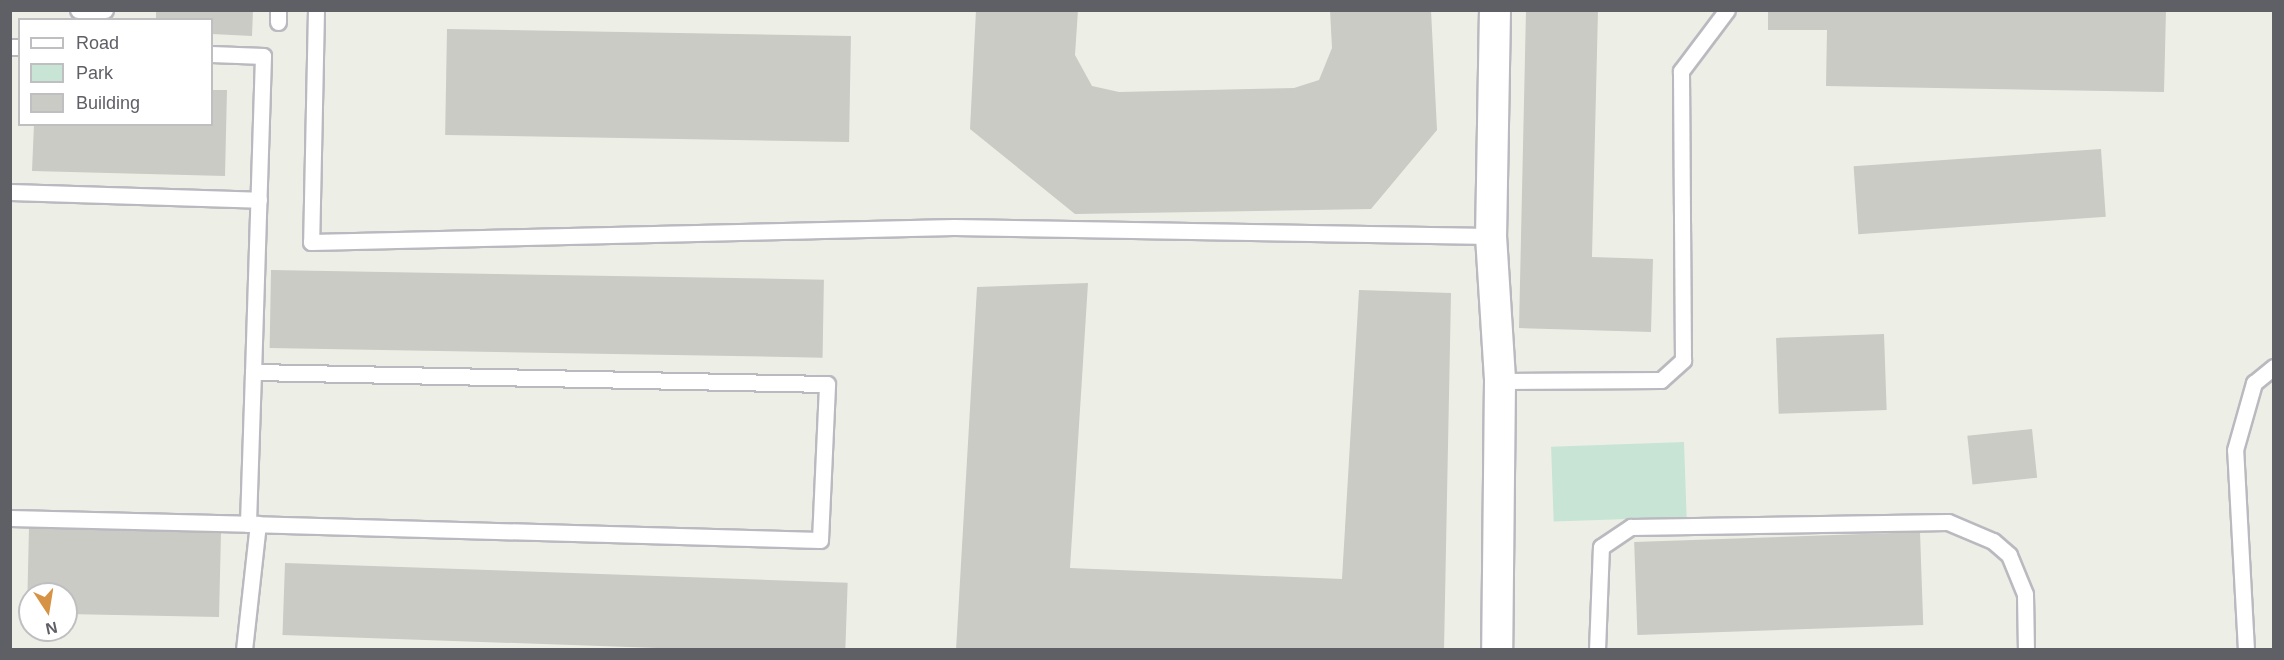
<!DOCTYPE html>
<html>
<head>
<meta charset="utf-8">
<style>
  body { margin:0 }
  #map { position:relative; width:2284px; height:660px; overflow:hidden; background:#edefe7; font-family:Helvetica,sans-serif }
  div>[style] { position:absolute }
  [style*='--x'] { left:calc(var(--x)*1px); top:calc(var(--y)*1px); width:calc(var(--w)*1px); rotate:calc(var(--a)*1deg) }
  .green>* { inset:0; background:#c7e4d4; transform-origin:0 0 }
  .building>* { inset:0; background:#c9cbc4; transform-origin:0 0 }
  .roads { filter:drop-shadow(2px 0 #bab9bf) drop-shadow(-2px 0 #bab9bf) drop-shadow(0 2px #bab9bf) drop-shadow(0 -2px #bab9bf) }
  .service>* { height:15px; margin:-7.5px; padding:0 7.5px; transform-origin:7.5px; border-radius:7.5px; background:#fff }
  .minor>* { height:30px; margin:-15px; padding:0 15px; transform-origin:15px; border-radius:15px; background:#fff }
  span { translate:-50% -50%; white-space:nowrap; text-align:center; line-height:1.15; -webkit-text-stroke:4.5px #fff; paint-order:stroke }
  .frame { position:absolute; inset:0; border:12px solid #5f5f66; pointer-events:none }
  .legend { position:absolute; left:18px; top:18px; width:195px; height:108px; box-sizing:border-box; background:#fff; border:2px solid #bfbfc2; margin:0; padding:8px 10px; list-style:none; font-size:18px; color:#5f5f66 }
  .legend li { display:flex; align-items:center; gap:12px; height:30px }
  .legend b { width:30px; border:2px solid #bfbfc2 }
  .north { position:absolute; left:18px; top:582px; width:60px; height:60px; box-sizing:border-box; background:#fff; border:2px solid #bfbfc2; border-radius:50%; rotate:168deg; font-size:16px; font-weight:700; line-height:24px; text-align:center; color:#5f5f66 }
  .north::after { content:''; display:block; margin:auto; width:21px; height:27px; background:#d79345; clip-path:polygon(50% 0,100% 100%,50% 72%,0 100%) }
</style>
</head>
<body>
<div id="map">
  <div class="green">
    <i style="left:1684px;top:442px;width:75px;height:133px;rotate:88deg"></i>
  </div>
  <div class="building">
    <i style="clip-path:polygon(156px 10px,253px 10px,252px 36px,212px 34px,212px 20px,156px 20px)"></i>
    <i style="clip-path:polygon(976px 10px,1078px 10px,1075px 55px,1092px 86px,1119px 92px,1294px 88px,1319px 80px,1332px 48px,1330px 10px,1431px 10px,1437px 130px,1371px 209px,1075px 214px,970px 129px)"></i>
    <i style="clip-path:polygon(1526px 10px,1598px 10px,1592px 257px,1653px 259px,1651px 332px,1519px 328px)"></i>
    <i style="clip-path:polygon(1768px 10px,2166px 10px,2164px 92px,1826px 86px,1827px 30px,1768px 30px)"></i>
    <i style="left:447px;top:29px;width:404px;height:106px;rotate:1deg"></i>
    <i style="clip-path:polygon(212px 90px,227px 90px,225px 176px,32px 171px,34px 124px,212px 124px)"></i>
    <i style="left:2101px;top:149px;width:68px;height:248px;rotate:86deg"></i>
    <i style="left:271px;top:270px;width:553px;height:78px;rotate:1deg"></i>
    <i style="clip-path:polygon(1088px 283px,1070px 568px,1342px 579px,1359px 290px,1451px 293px,1444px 650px,956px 650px,977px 287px)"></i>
    <i style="left:1884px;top:334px;width:76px;height:108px;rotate:88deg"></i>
    <i style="left:2032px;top:429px;width:49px;height:65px;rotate:84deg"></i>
    <i style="clip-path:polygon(29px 527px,221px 532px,219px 617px,66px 614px,66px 594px,30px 594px,27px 613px)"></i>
    <i style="left:1920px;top:532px;width:93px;height:286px;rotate:88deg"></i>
    <i style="left:285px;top:563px;width:563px;height:72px;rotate:2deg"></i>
  </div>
  <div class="roads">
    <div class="service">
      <i style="--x:78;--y:10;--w:27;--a:0"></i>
      <i style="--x:316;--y:10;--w:232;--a:91.2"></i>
      <i style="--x:311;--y:242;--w:643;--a:-1.34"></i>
      <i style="--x:954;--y:227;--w:537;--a:0.96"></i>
      <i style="--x:278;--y:22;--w:12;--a:-90"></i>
      <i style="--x:10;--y:47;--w:10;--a:0"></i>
      <i style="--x:212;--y:54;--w:51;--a:2.2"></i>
      <i style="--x:263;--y:56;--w:316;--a:91.8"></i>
      <i style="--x:253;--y:372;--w:152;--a:91.9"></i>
      <i style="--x:248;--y:524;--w:572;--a:1.6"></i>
      <i style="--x:820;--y:540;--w:156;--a:-87.4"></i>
      <i style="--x:827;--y:384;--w:574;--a:-178.8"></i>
      <i style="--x:10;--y:192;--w:249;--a:1.8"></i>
      <i style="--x:1500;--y:381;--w:161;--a:-0.4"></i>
      <i style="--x:1661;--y:380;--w:30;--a:-42"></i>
      <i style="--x:1683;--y:360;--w:289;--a:-90.4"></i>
      <i style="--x:1681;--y:71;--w:76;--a:-53"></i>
      <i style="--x:10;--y:518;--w:238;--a:1.4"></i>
      <i style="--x:244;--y:650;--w:127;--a:-83.7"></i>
      <i style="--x:1597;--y:650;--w:103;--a:-87.8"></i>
      <i style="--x:1601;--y:547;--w:36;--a:-34"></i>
      <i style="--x:1631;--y:527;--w:317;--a:-0.9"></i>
      <i style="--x:1948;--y:522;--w:49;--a:22.9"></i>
      <i style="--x:1993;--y:541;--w:21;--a:41"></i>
      <i style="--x:2009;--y:555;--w:42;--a:67.7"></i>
      <i style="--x:2025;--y:594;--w:56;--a:89"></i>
      <i style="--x:2246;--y:650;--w:200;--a:-93.1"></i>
      <i style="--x:2235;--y:450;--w:70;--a:-74.2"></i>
      <i style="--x:2254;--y:383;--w:26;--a:-39"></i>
    </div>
    <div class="minor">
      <i style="--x:1495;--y:10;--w:226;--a:91"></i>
      <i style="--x:1491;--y:236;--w:145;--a:86.4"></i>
      <i style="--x:1500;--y:381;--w:269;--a:90.6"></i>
    </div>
  </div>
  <div class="frame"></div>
  <ul class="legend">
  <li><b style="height:8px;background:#fff"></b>Road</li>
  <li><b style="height:16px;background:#c7e4d4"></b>Park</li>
  <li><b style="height:16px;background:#c9cbc4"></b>Building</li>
  </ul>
  <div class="north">N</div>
</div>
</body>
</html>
